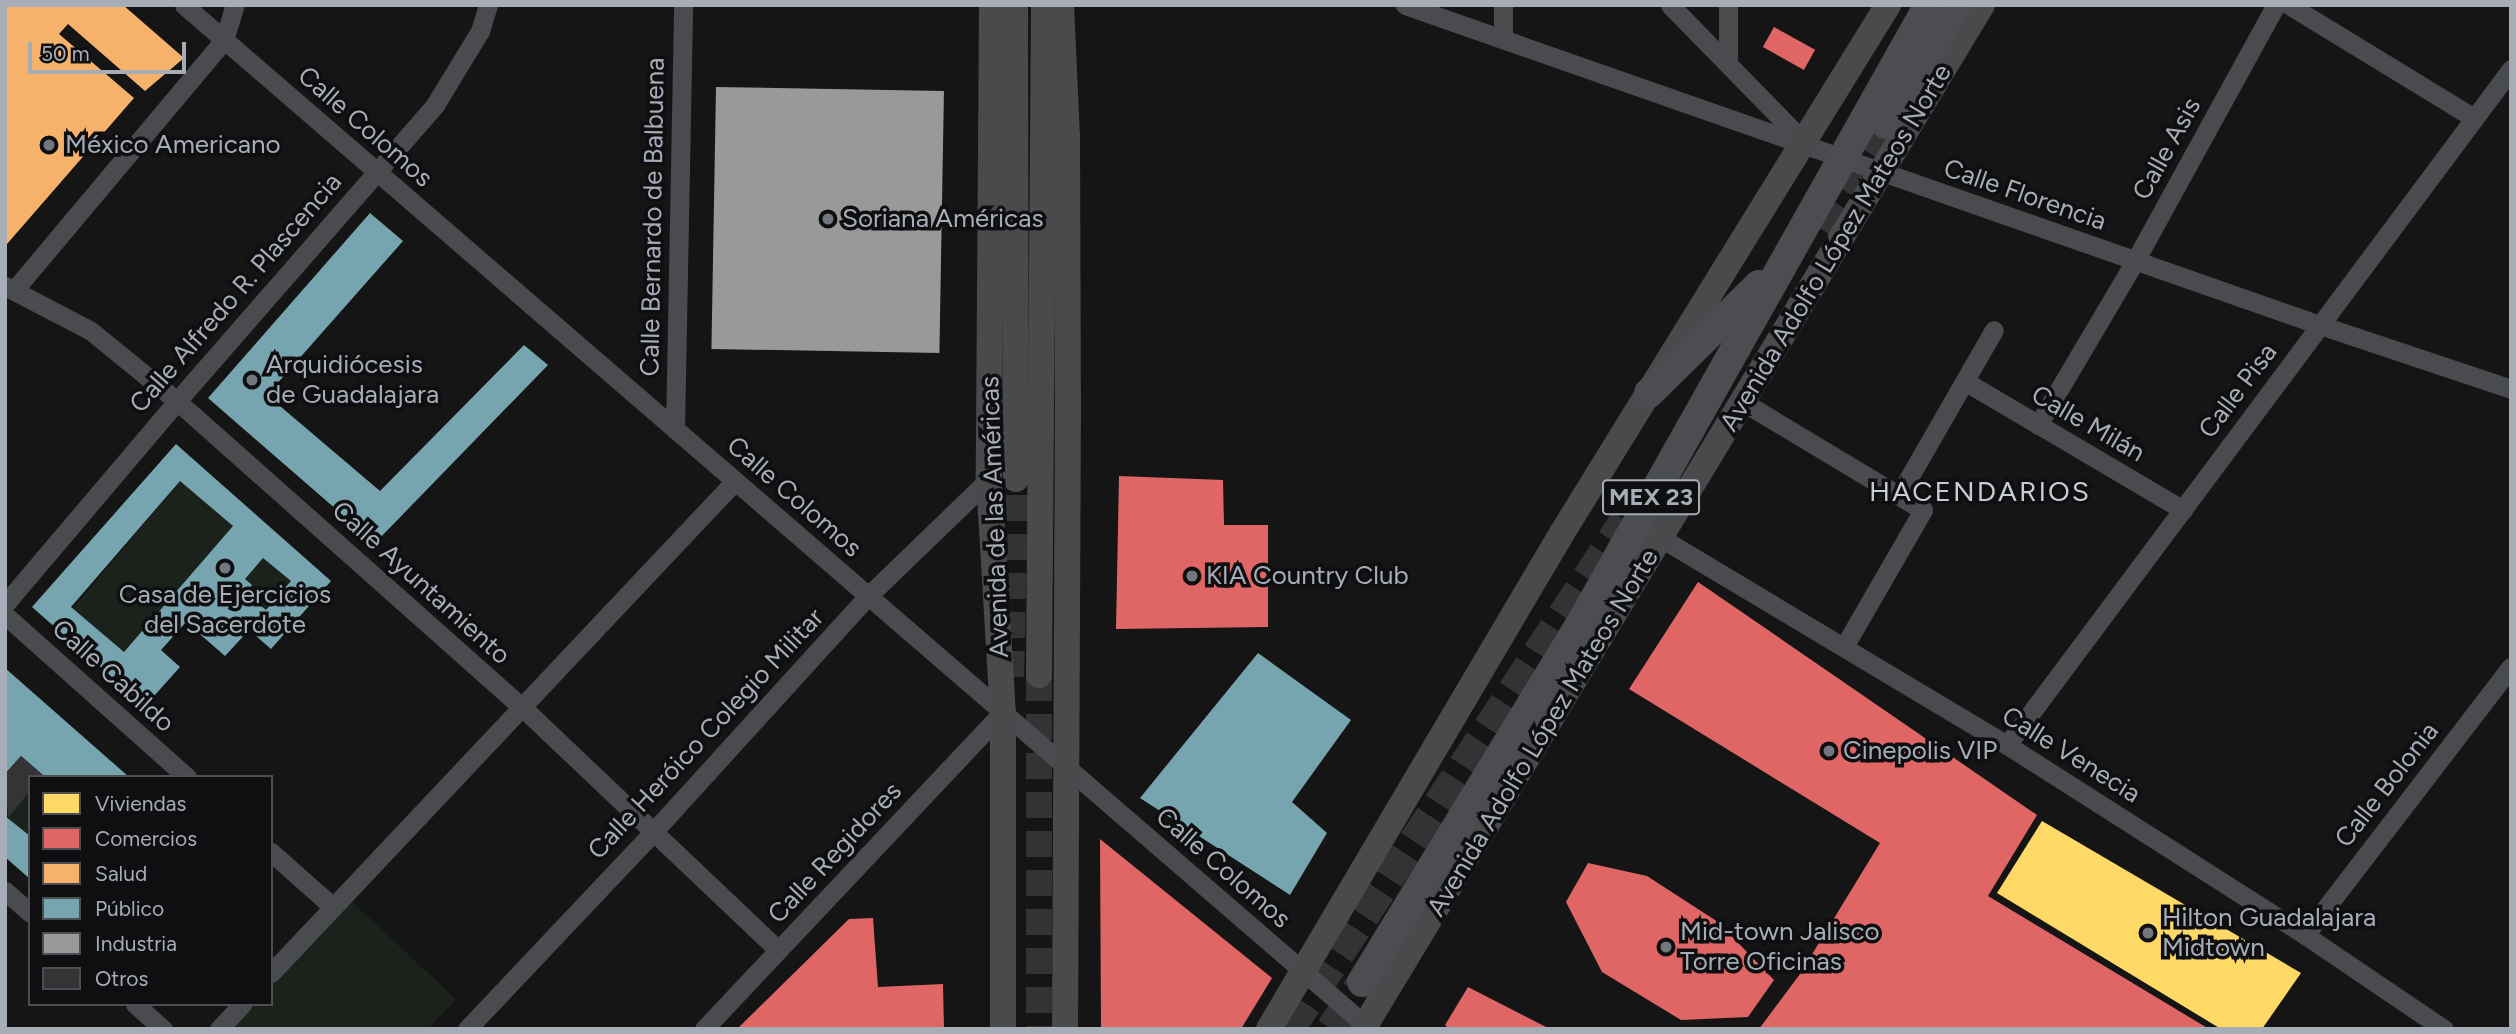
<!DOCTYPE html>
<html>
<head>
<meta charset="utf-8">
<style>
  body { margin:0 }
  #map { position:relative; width:2516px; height:1034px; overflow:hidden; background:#151515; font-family:Figtree,sans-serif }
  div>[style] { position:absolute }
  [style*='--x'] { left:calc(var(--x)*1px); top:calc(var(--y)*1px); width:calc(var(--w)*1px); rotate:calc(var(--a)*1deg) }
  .green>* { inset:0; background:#1b221c; transform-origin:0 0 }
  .homes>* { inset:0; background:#ffd966 }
  .shops>* { inset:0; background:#e06666; transform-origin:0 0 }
  .health>* { inset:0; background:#f6b26b }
  .public>* { inset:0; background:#76a5af }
  .industry>* { inset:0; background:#999; transform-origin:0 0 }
  .building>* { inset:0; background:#343436 }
  .secondary-tunnel>* { height:26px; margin-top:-13px; transform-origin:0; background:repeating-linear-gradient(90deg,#323335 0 26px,transparent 0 39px) }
  .primary-tunnel>* { height:30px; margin-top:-15px; transform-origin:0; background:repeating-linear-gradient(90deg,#323335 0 30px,transparent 0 45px) }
  .street>* { height:19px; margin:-9.5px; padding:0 9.5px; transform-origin:9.5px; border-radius:9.5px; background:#494b4e }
  .secondary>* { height:26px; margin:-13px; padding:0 13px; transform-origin:13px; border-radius:13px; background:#484a4c }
  .primary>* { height:30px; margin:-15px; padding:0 15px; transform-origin:15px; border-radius:15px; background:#4b4d50 }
  .dots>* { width:19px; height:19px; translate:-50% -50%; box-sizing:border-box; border:4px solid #0f0f11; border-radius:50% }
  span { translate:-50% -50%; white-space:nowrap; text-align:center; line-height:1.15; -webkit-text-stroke:7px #0f0f11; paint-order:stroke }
  .shield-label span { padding:2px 5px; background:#0f0f11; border:2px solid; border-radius:5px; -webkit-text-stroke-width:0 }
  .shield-label { font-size:24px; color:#a6adb6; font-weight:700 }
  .street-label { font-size:26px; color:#a6adb6 }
  .poi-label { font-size:26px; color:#a6adb6 }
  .left { translate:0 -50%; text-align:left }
  .neighbourhood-label { font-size:28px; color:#c7cbd2; letter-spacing:2px }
  .frame { position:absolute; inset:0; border:7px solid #a6adb6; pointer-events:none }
  .legend { position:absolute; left:28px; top:775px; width:245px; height:231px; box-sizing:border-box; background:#0f0f11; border:2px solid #4b4e53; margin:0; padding:9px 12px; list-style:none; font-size:21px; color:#a6adb6 }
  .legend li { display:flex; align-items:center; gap:14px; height:35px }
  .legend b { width:35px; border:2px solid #4b4e53 }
  .scale { position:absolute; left:28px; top:42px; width:158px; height:32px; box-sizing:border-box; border:4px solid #a6adb6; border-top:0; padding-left:9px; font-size:21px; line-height:24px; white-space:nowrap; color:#a6adb6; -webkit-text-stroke:5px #0f0f11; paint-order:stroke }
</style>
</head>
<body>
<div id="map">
  <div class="green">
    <i style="left:180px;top:481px;width:70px;height:167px;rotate:40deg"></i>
    <i style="clip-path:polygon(263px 558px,291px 581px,266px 610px,246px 593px,252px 585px,245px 579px)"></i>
    <i style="clip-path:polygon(30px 791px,30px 836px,8px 818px)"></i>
    <i style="clip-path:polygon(349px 899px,456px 999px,428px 1029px,227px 1029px,250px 1004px,271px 1004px,271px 982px)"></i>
  </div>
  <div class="homes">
    <i style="clip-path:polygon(2042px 821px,2301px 973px,2262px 1029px,2221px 1029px,1997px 893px)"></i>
  </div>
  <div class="shops">
    <i style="left:1774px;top:27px;width:47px;height:23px;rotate:29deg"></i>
    <i style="clip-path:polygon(1119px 476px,1223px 480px,1224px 525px,1268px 525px,1268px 627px,1116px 629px)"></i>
    <i style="clip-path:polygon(1698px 582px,2037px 815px,1988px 896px,2209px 1029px,1759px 1029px,1800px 974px,1880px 843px,1629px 689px)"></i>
    <i style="clip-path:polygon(1100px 839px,1272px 978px,1241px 1029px,1101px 1029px)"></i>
    <i style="clip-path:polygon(1588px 863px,1647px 876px,1718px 922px,1774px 980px,1748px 1017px,1681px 1020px,1602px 972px,1566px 902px)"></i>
    <i style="clip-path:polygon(873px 918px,878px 987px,943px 984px,944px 1029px,737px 1029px,849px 919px)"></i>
    <i style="clip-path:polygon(1468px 987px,1550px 1029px,1449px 1029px,1445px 1025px)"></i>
  </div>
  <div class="health">
    <i style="clip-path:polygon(5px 5px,123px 5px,184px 58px,145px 91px,68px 24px,59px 34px,134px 98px,7px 244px)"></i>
  </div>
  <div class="public">
    <i style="clip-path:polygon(370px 213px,403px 241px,267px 395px,380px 491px,524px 345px,548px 365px,375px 543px,208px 398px)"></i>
    <i style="clip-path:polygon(evenodd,176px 444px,331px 581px,271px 649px,249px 630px,225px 656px,186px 622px,161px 650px,180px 667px,145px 706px,32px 607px,176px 444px,180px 481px,233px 526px,124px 652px,71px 607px,180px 481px,176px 444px,263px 558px,291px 581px,266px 610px,246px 593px,252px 585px,245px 579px,263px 558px)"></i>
    <i style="clip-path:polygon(1258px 653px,1351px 720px,1292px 802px,1327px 833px,1290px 895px,1140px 798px)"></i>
    <i style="clip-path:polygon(5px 668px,129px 777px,45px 777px,21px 756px,5px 774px)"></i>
    <i style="clip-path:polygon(5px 816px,30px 836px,30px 879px,5px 857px)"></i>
  </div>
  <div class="industry">
    <i style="left:716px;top:87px;width:228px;height:262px;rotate:1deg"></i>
  </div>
  <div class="building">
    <i style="clip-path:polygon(21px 756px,43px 775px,30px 777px,30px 791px,8px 818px,5px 774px)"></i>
  </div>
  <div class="secondary-tunnel">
    <i style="--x:1039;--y:675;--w:354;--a:90"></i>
    <i style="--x:1011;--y:677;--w:198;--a:-88.6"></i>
  </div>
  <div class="primary-tunnel">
    <i style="--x:1818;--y:227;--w:123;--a:-56.6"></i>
    <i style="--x:1290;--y:1029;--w:609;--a:-56.65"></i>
    <i style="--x:1331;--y:1029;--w:56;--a:-56.6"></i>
  </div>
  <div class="street">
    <i style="--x:184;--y:5;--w:1567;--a:40.81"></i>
    <i style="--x:1405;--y:5;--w:969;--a:19.28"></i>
    <i style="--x:2320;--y:325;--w:201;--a:18.5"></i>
    <i style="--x:1503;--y:5;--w:34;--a:90"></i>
    <i style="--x:1670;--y:5;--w:189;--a:45.6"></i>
    <i style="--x:2289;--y:5;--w:217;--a:31.4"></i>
    <i style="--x:1728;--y:61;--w:56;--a:-90"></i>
    <i style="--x:5;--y:286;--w:97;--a:27.6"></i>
    <i style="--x:91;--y:331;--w:111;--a:39.1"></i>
    <i style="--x:177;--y:401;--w:461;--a:41.6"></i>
    <i style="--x:522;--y:707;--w:353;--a:43.5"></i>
    <i style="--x:15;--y:289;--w:325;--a:-50"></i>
    <i style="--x:224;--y:40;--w:37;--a:-73"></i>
    <i style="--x:1966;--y:382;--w:252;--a:30.5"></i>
    <i style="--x:1743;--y:402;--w:210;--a:31"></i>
    <i style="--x:1923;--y:510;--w:158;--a:120"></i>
    <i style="--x:2038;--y:425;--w:191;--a:-59.4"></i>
    <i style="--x:2135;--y:261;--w:292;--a:-61.2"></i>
    <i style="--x:675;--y:429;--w:424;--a:-88.9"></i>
    <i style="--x:1899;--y:495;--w:190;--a:-60.1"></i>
    <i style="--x:1661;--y:538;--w:403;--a:30.9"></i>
    <i style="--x:2007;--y:745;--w:353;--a:32.5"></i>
    <i style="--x:2305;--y:935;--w:168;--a:34.1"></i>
    <i style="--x:5;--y:604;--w:266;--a:-49.7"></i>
    <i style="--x:177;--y:401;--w:393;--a:-48.9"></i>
    <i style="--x:435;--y:105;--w:87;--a:-58.7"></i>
    <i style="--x:480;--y:31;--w:27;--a:-73"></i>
    <i style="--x:5;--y:615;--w:244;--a:41.7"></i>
    <i style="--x:2007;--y:745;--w:843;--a:-53.29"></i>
    <i style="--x:271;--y:852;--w:83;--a:41.6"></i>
    <i style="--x:5;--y:891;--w:33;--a:41"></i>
    <i style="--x:2305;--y:935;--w:338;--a:-52.5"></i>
    <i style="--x:271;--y:973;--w:676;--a:-46.68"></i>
    <i style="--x:135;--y:1004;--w:38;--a:42"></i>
    <i style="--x:219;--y:1029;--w:34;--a:-47"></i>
    <i style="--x:467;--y:1029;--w:272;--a:-46.6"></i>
    <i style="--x:654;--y:831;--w:318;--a:-47.7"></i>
    <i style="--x:868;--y:596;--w:168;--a:-44"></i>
    <i style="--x:704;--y:1029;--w:436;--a:-46.7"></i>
  </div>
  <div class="secondary">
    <i style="--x:992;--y:5;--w:474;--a:90.4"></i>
    <i style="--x:989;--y:479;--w:233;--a:86.6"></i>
    <i style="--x:1003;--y:712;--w:317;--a:90"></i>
    <i style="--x:1015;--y:5;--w:474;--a:89.9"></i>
    <i style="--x:1061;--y:5;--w:130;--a:87.4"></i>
    <i style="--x:1067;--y:135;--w:266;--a:89.8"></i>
    <i style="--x:1068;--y:401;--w:628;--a:90.27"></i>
    <i style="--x:1039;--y:675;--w:670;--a:-89.57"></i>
    <i style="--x:1269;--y:1029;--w:576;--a:-59.43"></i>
    <i style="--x:1562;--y:533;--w:621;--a:-58.31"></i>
    <i style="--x:1363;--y:1029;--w:1197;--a:-58.85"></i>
  </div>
  <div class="primary">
    <i style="--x:1886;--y:124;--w:138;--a:-59.5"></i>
    <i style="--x:1649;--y:393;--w:154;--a:-44.5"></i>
    <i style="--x:1362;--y:982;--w:421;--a:-58.6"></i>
    <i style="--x:1581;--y:623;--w:709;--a:-60.62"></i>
  </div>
  <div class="dots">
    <i style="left:49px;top:145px;background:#73787e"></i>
    <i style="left:828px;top:219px;background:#73787e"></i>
    <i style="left:252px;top:380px;background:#73787e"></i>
    <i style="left:225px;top:568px;background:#73787e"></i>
    <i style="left:1192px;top:576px;background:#73787e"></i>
    <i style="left:1829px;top:751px;background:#73787e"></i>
    <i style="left:2148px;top:933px;background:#73787e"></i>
    <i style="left:1666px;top:947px;background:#73787e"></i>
  </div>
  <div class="shield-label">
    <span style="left:1651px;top:497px">MEX 23</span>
  </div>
  <div class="street-label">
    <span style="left:365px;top:127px;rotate:41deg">Calle Colomos</span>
    <span style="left:2167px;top:149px;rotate:-61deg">Calle Asis</span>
    <span style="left:2025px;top:195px;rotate:19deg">Calle Florencia</span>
    <span style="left:653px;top:217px;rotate:-89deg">Calle Bernardo de Balbuena</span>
    <span style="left:1836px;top:248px;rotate:-59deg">Avenida Adolfo López Mateos Norte</span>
    <span style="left:236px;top:293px;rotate:-49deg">Calle Alfredo R. Plascencia</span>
    <span style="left:2238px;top:391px;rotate:-53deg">Calle Pisa</span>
    <span style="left:2088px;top:424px;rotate:30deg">Calle Milán</span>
    <span style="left:794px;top:497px;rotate:41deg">Calle Colomos</span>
    <span style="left:995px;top:517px;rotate:-92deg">Avenida de las Américas</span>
    <span style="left:421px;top:583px;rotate:42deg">Calle Ayuntamiento</span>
    <span style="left:113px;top:676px;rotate:42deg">Calle Cabildo</span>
    <span style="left:1543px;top:733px;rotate:-59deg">Avenida Adolfo López Mateos Norte</span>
    <span style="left:706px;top:734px;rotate:-47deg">Calle Heróico Colegio Militar</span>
    <span style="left:2071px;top:755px;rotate:32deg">Calle Venecia</span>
    <span style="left:2387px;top:785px;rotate:-52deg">Calle Bolonia</span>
    <span style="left:835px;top:853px;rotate:-47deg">Calle Regidores</span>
    <span style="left:1223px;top:868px;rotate:41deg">Calle Colomos</span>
  </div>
  <div class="poi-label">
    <span class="left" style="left:65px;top:145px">México Americano</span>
    <span class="left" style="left:842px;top:219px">Soriana Américas</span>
    <span class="left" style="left:266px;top:380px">Arquidiócesis<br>de Guadalajara</span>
    <span class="left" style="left:1206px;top:576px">KIA Country Club</span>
    <span style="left:225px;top:610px">Casa de Ejercicios<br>del Sacerdote</span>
    <span class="left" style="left:1843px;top:751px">Cinepolis VIP</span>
    <span class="left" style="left:2162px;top:933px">Hilton Guadalajara<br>Midtown</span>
    <span class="left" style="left:1680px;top:947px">Mid-town Jalisco<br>Torre Oficinas</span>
  </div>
  <div class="neighbourhood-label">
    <span style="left:1980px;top:491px">HACENDARIOS</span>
  </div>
  <div class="frame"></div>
  <ul class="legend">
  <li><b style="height:19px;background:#ffd966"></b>Viviendas</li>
  <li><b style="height:19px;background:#e06666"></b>Comercios</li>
  <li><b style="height:19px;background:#f6b26b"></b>Salud</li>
  <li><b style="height:19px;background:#76a5af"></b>Público</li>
  <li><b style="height:19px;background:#999"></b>Industria</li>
  <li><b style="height:19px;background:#343436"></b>Otros</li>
  </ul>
  <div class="scale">50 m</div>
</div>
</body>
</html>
